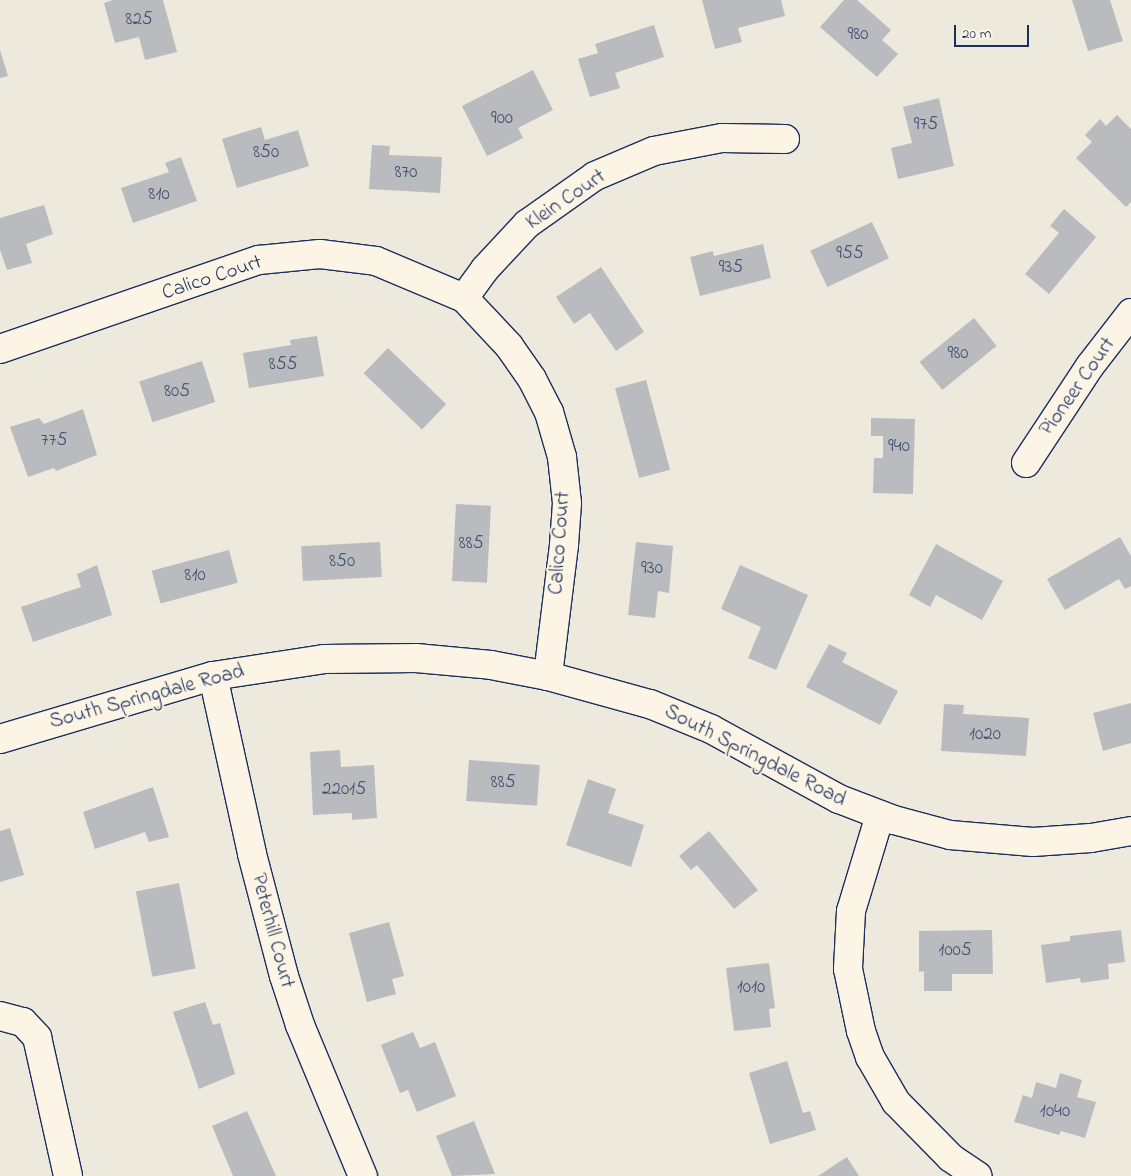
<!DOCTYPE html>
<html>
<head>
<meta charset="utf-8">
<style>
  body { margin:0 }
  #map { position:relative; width:1131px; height:1176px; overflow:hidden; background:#eee9dd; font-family:"Indie Flower",sans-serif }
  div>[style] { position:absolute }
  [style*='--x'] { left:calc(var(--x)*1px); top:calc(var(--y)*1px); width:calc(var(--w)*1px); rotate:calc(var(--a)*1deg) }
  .building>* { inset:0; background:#babbbe; transform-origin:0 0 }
  .roads { filter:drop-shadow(1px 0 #1b2f5e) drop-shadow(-1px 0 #1b2f5e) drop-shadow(0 1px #1b2f5e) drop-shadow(0 -1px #1b2f5e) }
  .minor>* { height:28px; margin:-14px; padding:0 14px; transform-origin:14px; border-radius:14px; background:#fcf5e5 }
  span { translate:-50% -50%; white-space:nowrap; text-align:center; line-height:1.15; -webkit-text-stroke:4px #fcf5e5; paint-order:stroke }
  .number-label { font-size:19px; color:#435276 }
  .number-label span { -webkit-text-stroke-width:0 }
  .street-label { font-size:21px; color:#1b2f5e }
  .scale { position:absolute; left:954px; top:25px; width:75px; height:22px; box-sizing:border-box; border:2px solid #1b2f5e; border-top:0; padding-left:6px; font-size:15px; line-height:18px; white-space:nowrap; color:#1b2f5e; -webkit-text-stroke:4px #fcf5e5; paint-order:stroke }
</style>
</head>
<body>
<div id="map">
  <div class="building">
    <i style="clip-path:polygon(113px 0,163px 0,177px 52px,145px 60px,139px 37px,115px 43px,104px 3px)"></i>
    <i style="clip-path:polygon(702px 0,781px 0,785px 16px,738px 28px,742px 42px,715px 49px)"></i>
    <i style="clip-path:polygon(844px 0,857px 0,891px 30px,882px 40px,898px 54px,877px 77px,820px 27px)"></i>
    <i style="clip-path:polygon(1072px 0,1110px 0,1123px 41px,1088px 51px)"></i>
    <i style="clip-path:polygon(654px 25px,664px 57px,615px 73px,620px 88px,590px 97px,578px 59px,598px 53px,595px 44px)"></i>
    <i style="clip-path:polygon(0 50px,8px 76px,0 78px)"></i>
    <i style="clip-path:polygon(533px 70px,553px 110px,518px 128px,523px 138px,487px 156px,462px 106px)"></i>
    <i style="clip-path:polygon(939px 98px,954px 166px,898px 179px,891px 148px,912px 143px,903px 107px)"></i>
    <i style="clip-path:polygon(1117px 115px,1131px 129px,1131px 202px,1126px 207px,1076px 158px,1092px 142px,1085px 135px,1100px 119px,1106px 126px)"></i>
    <i style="clip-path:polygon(261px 127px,265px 140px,298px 130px,309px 166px,237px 188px,222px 139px)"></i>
    <i style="clip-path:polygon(372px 145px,390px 146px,389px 155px,442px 157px,440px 193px,369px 189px)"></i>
    <i style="clip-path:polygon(181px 157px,197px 201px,133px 223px,121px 188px,169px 172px,165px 163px)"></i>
    <i style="clip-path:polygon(44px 205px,53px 234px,26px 244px,32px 263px,7px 270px,0 250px,0 218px)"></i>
    <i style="clip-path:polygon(1064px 209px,1096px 237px,1049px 294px,1025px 274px,1059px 233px,1050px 226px)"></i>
    <i style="left:872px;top:222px;width:40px;height:68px;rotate:65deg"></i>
    <i style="clip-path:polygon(763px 244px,771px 278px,700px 296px,690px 257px,713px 251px,714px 256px)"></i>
    <i style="clip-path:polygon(601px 267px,644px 332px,616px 351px,590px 313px,574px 324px,556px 297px)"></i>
    <i style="left:974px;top:318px;width:36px;height:70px;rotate:51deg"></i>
    <i style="clip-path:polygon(317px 336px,324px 376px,249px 388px,243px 353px,291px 345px,290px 340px)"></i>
    <i style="left:388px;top:348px;width:81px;height:35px;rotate:44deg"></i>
    <i style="left:202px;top:361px;width:43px;height:66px;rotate:72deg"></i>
    <i style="left:646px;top:380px;width:93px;height:32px;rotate:75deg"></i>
    <i style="clip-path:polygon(83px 409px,97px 455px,56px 471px,54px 468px,28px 477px,10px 427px,39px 418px,44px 424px)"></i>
    <i style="clip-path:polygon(871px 418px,915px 419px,913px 494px,873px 493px,874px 458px,883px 458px,883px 436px,871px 436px)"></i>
    <i style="left:456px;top:504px;width:35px;height:77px;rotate:3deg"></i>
    <i style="clip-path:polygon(1120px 537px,1131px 556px,1131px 586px,1125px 589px,1119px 579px,1065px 610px,1047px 579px)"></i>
    <i style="left:380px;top:542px;width:35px;height:79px;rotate:87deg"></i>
    <i style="clip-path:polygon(636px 542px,673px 546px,669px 593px,658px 591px,655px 618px,628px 615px)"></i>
    <i style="clip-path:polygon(936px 544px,1003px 581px,982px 620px,936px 595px,930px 607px,909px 595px)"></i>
    <i style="left:229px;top:550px;width:34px;height:80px;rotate:75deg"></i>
    <i style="clip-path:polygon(97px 565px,112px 615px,33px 642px,21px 607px,81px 587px,77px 574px)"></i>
    <i style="clip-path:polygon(740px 565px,808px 595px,776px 670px,748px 658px,761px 627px,721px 609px)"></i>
    <i style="clip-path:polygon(829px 644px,847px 653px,842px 662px,898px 691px,880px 725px,806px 687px)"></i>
    <i style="clip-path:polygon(1131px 703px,1131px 743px,1103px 751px,1093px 713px)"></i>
    <i style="clip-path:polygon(944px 704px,964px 705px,963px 714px,1029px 718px,1026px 756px,941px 751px)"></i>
    <i style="clip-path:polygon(340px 750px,341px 767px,374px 765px,377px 818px,352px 820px,352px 813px,313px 815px,310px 752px)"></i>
    <i style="left:469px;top:760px;width:71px;height:41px;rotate:4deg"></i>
    <i style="clip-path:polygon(588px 779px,616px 789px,608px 813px,644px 825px,631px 867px,566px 845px)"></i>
    <i style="clip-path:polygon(153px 787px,169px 837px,149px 842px,145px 832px,95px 849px,83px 812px)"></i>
    <i style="clip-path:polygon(10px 828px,24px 875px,0 882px,0 831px)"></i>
    <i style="clip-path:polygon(709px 831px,758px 890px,734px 909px,697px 865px,691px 870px,679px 856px)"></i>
    <i style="left:179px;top:883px;width:87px;height:44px;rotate:79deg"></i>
    <i style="clip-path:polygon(389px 922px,404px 976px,392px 979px,396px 994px,367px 1002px,349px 933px)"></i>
    <i style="clip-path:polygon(992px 930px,993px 974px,952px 974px,952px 991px,924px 991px,924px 971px,919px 972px,919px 931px)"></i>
    <i style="clip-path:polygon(1121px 930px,1125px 962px,1108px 964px,1109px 979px,1081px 983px,1080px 978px,1046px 983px,1041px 945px,1070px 941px,1070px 936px)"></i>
    <i style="clip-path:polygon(769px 963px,775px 1008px,769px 1009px,771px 1027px,734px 1031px,726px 968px)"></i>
    <i style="clip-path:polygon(205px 1002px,213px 1025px,220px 1023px,235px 1074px,199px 1089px,173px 1012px)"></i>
    <i style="clip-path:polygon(413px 1032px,420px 1048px,435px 1042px,456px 1096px,417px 1112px,408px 1090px,400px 1093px,381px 1045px)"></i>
    <i style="clip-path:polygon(787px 1061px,803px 1113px,810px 1111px,816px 1130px,770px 1144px,749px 1073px)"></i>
    <i style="clip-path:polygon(1060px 1073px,1082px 1080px,1077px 1097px,1096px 1102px,1085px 1138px,1061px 1131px,1059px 1135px,1014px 1122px,1023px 1095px,1032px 1098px,1036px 1082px,1056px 1088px)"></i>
    <i style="clip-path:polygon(247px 1111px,276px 1176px,233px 1176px,212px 1126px)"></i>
    <i style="clip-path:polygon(474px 1121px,495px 1174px,452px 1176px,436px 1136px)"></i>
    <i style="clip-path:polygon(847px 1157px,859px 1176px,818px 1176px)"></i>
  </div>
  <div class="roads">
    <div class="minor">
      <i style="--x:464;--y:298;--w:36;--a:-54"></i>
      <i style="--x:485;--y:269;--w:62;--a:-47"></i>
      <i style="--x:527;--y:224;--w:83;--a:-35.2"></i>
      <i style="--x:595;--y:176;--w:64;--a:-23"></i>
      <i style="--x:654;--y:151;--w:69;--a:-10.8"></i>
      <i style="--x:722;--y:138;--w:63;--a:0.9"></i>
      <i style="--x:0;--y:349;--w:274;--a:-19"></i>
      <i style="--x:259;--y:260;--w:61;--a:-5.6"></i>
      <i style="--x:320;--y:254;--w:56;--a:7.1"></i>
      <i style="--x:376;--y:261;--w:95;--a:22.8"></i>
      <i style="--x:464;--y:298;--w:66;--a:46.8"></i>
      <i style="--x:509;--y:346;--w:40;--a:55.1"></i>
      <i style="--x:532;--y:379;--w:37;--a:63"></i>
      <i style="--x:549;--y:412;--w:47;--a:73.9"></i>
      <i style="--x:562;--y:457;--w:46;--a:83.8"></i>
      <i style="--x:567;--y:503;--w:42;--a:94.1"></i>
      <i style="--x:564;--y:545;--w:132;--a:97"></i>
      <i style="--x:1026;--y:463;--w:116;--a:-56.6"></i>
      <i style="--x:1090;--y:366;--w:67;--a:-52.3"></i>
      <i style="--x:213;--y:676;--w:182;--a:77.6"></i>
      <i style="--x:252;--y:854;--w:126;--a:75.3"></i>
      <i style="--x:284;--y:976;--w:52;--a:71.9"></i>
      <i style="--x:300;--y:1025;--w:164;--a:67.4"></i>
      <i style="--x:0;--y:739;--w:222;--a:-16.5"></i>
      <i style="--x:213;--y:676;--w:112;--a:-8.7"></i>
      <i style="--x:324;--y:659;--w:92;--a:-0.6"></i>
      <i style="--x:416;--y:658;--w:75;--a:5.3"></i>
      <i style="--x:491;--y:665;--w:58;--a:10.9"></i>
      <i style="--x:548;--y:676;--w:106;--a:15.4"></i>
      <i style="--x:650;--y:704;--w:66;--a:22.3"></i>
      <i style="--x:711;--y:729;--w:146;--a:28.7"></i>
      <i style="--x:839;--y:799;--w:59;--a:20.9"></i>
      <i style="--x:894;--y:820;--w:58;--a:15"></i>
      <i style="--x:950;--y:835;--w:83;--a:4.8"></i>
      <i style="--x:1033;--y:842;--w:58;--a:-3.9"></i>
      <i style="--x:1091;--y:838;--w:41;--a:-9.9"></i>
      <i style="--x:880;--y:815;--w:100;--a:106.8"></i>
      <i style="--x:851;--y:911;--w:58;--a:93"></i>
      <i style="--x:848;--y:969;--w:63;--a:78.2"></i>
      <i style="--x:861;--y:1031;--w:28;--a:71"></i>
      <i style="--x:870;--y:1057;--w:52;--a:60"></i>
      <i style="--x:896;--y:1102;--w:78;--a:45.5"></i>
      <i style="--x:951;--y:1158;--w:32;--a:34"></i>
      <i style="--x:0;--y:1016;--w:24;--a:15"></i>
      <i style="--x:23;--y:1022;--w:21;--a:47"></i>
      <i style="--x:37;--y:1037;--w:142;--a:77.4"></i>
    </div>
  </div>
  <div class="number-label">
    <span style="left:139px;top:20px">825</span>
    <span style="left:858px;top:35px">980</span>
    <span style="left:502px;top:119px">900</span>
    <span style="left:926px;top:125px">975</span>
    <span style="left:266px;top:153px">850</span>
    <span style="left:406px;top:173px">870</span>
    <span style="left:159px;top:195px">810</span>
    <span style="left:850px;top:254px">955</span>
    <span style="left:731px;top:268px">935</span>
    <span style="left:958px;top:354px">980</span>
    <span style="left:283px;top:365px">855</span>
    <span style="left:177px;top:392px">805</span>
    <span style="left:54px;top:441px">775</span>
    <span style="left:899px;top:447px">940</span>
    <span style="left:471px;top:544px">885</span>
    <span style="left:342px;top:562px">850</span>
    <span style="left:652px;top:569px">930</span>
    <span style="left:195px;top:576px">810</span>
    <span style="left:985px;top:735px">1020</span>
    <span style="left:503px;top:783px">885</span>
    <span style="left:344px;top:790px">22015</span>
    <span style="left:955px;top:951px">1005</span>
    <span style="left:751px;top:988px">1010</span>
    <span style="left:1055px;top:1112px">1040</span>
  </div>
  <div class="street-label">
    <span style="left:566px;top:200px;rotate:-34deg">Klein Court</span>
    <span style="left:212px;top:278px;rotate:-18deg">Calico Court</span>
    <span style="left:1078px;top:387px;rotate:-55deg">Pioneer Court</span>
    <span style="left:560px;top:543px;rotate:-86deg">Calico Court</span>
    <span style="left:147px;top:697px;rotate:-15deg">South Springdale Road</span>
    <span style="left:755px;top:756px;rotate:27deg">South Springdale Road</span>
    <span style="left:272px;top:931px;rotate:75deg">Peterhill Court</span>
  </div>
  <div class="scale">20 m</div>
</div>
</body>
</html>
